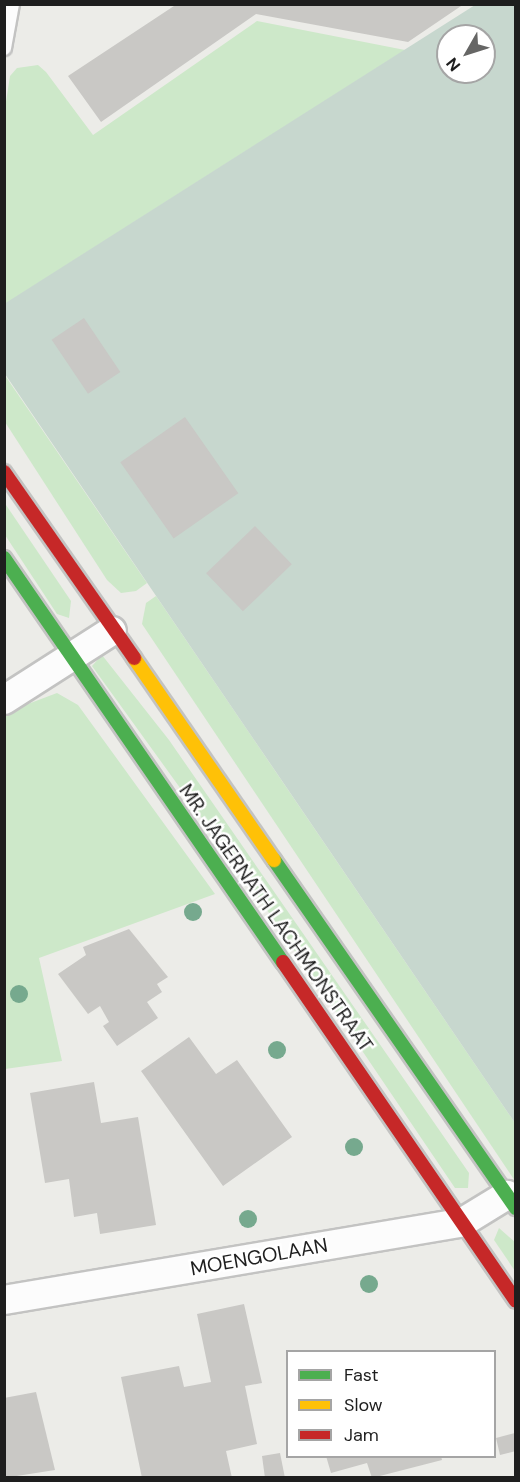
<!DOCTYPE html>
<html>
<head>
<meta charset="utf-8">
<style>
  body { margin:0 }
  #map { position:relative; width:520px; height:1482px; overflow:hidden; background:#ecece8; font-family:"DM Sans",sans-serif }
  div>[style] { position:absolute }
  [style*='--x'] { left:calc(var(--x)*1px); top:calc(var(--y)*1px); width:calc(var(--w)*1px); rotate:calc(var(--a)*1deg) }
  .grass>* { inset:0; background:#cde8c9 }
  .cemetery>* { inset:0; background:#c7d7ce }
  .building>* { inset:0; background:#c9c8c5; transform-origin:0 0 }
  .roads { filter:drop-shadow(2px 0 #c3c3c2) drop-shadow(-2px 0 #c3c3c2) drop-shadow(0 2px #c3c3c2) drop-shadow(0 -2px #c3c3c2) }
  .lane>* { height:14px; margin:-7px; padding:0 7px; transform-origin:7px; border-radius:7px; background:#fcfcfc }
  .street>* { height:28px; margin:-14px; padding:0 14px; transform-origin:14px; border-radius:14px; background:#fcfcfc }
  .fast>* { height:14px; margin:-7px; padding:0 7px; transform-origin:7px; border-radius:7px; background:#4caf50 }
  .slow>* { height:14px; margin:-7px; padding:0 7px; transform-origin:7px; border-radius:7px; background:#ffc107 }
  .jam>* { height:14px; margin:-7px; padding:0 7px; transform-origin:7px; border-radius:7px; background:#c62828 }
  .trees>* { width:18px; height:18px; margin:-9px; border-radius:50%; background:#76a98e }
  span { translate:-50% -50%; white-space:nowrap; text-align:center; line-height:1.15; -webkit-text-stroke:5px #fff; paint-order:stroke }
  .street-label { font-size:20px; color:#1e1e1e }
  .frame { position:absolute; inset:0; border:6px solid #1e1e1e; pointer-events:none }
  .legend { position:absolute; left:286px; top:1350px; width:210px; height:108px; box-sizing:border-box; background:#fff; border:2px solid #a5a5a5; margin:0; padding:8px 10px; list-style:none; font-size:18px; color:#1e1e1e }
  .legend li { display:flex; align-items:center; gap:12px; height:30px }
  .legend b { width:30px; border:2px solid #a5a5a5 }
  .north { position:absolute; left:436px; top:24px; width:60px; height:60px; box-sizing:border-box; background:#fff; border:2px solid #a5a5a5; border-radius:50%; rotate:231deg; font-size:16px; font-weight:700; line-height:24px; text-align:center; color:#1e1e1e }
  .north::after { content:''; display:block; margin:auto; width:21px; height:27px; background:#666665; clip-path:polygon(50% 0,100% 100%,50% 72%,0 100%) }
</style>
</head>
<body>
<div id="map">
  <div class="grass">
    <i style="clip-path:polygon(257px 21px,405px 50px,5px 304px,5px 108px,10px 76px,17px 68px,38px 65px,46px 72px,93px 135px)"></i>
    <i style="clip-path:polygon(4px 374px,147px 583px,136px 591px,121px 593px,107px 580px,5px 422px)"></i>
    <i style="clip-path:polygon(4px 502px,71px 601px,69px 618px,57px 614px,5px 535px)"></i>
    <i style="clip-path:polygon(156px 596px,515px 1123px,515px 1181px,142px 624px,146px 603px)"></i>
    <i style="clip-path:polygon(102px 655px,169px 740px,469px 1173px,468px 1188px,455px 1188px,248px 882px,92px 666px)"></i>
    <i style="clip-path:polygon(57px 693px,78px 705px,215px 894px,39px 958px,62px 1061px,5px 1069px,4px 713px)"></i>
    <i style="clip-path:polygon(499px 1228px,515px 1242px,515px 1271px,494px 1240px)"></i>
  </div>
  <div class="cemetery">
    <i style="clip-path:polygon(evenodd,475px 5px,515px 5px,515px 1123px,5px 374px,4px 304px,475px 5px,448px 36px,484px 36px,484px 72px,448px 72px,448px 36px)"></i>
  </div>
  <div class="building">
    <i style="clip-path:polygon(177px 4px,464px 4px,408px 42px,256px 14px,101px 122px,68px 76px)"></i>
    <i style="left:84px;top:318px;width:65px;height:39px;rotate:56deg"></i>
    <i style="left:185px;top:417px;width:93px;height:79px;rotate:55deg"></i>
    <i style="left:255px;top:526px;width:53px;height:68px;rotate:46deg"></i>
    <i style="clip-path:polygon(129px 929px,168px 977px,157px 984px,162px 992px,147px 1002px,158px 1018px,117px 1046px,103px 1026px,109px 1022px,100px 1006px,88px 1014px,58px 974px,86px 955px,83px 947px)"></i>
    <i style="clip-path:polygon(189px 1037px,216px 1074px,237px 1060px,292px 1137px,223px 1186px,141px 1071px)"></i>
    <i style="clip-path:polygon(94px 1082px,101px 1123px,138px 1117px,156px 1225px,100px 1234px,97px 1213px,74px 1217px,69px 1179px,45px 1183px,30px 1093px)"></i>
    <i style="clip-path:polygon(244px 1304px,262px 1383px,245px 1386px,257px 1444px,226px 1451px,232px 1478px,142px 1478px,121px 1377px,179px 1366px,184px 1387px,211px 1382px,197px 1314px)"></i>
    <i style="clip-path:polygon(36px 1392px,55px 1470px,4px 1478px,4px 1398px)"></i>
    <i style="clip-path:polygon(515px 1433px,516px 1451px,500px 1455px,496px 1438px)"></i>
    <i style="clip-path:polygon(280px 1453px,285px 1478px,265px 1478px,262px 1456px)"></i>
    <i style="clip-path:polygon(326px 1456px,441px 1456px,442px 1460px,372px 1478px,367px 1463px,331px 1473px)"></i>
  </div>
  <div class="roads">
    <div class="lane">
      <i style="--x:4;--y:48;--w:45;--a:-79.7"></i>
    </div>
    <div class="street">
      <i style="--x:4;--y:700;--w:128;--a:-32.6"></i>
      <i style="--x:4;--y:1300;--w:466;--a:-9.6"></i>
      <i style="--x:463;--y:1222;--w:52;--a:-31.5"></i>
    </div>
    <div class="fast">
      <i style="--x:4;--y:558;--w:491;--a:55.4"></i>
      <i style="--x:274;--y:860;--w:424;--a:55.2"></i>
    </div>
    <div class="slow">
      <i style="--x:134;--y:658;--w:246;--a:55.3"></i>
    </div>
    <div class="jam">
      <i style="--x:4;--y:472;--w:227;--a:55"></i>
      <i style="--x:283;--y:962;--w:411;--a:55.5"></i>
    </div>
  </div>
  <div class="trees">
    <i style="left:193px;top:912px"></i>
    <i style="left:19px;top:994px"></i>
    <i style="left:277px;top:1050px"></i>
    <i style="left:354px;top:1147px"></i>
    <i style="left:248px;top:1219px"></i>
    <i style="left:369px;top:1284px"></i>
  </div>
  <div class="street-label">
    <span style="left:276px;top:918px;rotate:55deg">MR. JAGERNATH LACHMONSTRAAT</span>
    <span style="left:259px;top:1257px;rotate:-10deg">MOENGOLAAN</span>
  </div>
  <div class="frame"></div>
  <ul class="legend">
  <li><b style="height:8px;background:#4caf50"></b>Fast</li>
  <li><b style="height:8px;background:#ffc107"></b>Slow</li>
  <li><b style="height:8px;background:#c62828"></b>Jam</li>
  </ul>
  <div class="north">N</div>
</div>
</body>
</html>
